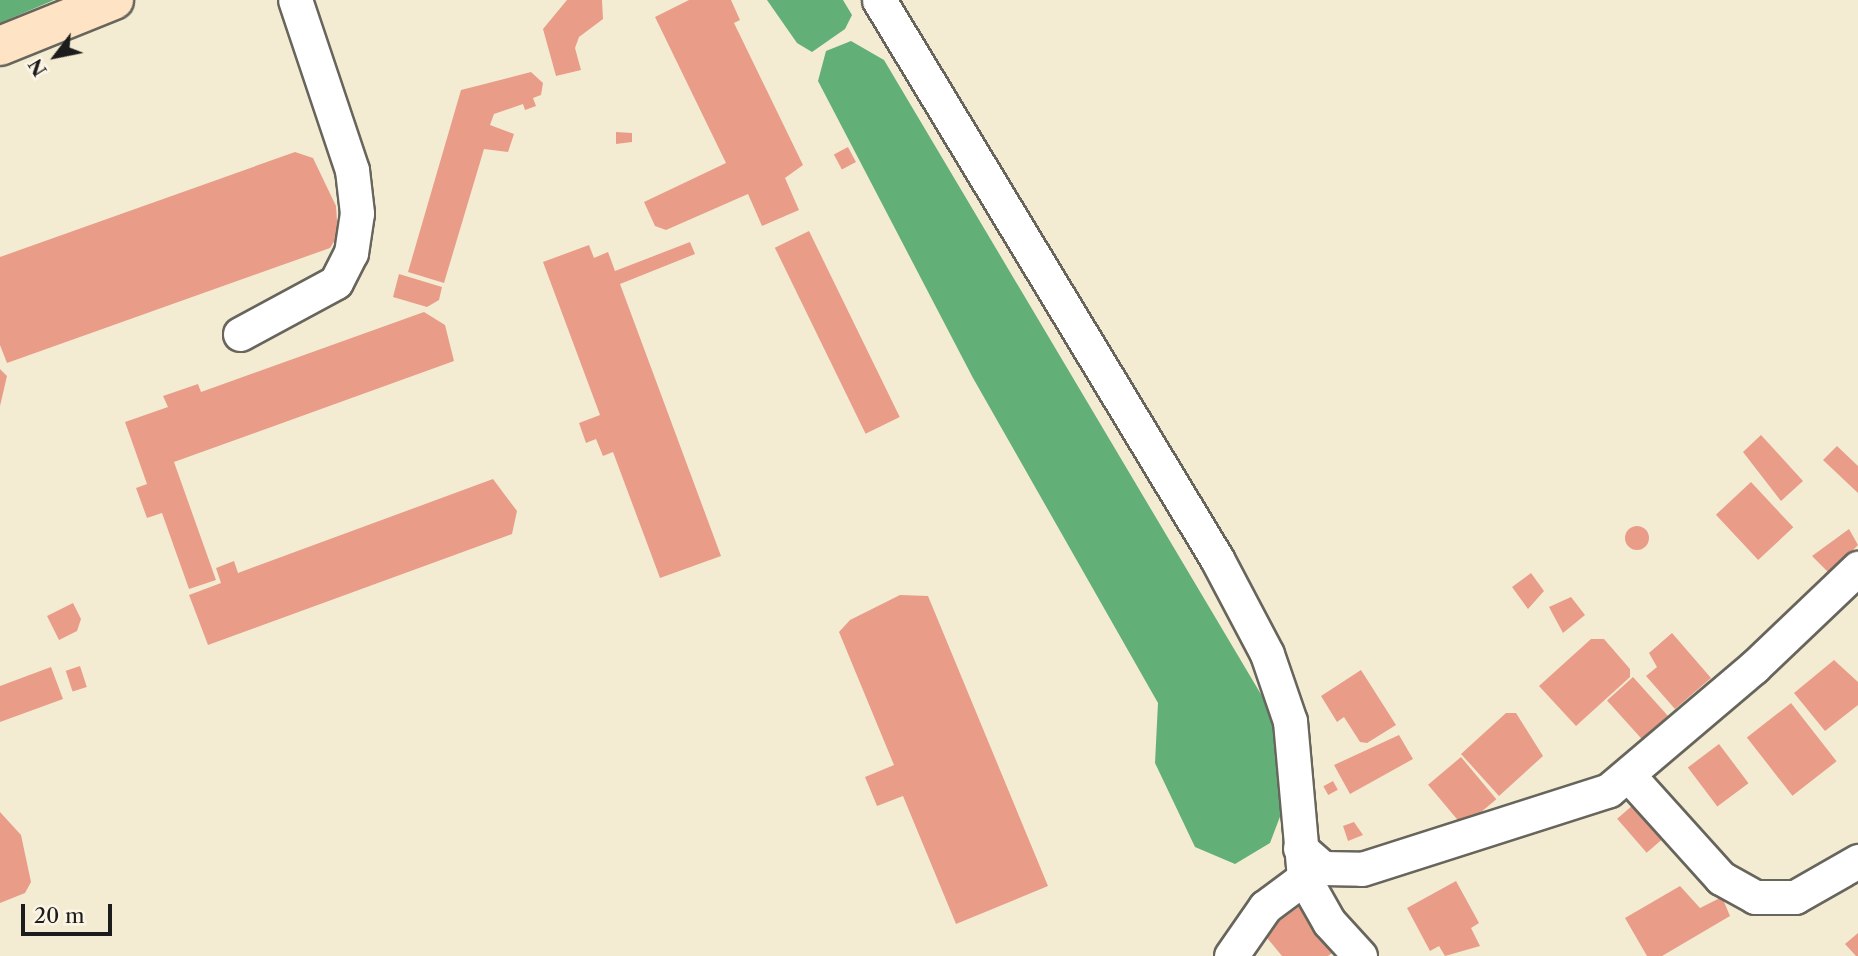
<!DOCTYPE html>
<html>
<head>
<meta charset="utf-8">
<style>
  body { margin:0 }
  #map { position:relative; width:1858px; height:956px; overflow:hidden; background:#f3ecd3; font-family:"Libre Caslon Text",serif }
  div>[style] { position:absolute }
  [style*='--x'] { left:calc(var(--x)*1px); top:calc(var(--y)*1px); width:calc(var(--w)*1px); rotate:calc(var(--a)*1deg) }
  .forest>* { inset:0; background:#62af78 }
  .building>* { inset:0; background:#e99d88; transform-origin:0 0 }
  .round { border-radius:50% }
  .roads { filter:drop-shadow(2px 0 #67655c) drop-shadow(-2px 0 #67655c) drop-shadow(0 2px #67655c) drop-shadow(0 -2px #67655c) }
  .street>* { height:33px; margin:-16.5px; padding:0 16.5px; transform-origin:16.5px; border-radius:16.5px; background:#fff }
  .secondary>* { height:38px; margin:-19px; padding:0 19px; transform-origin:19px; border-radius:19px; background:#fee4c5 }
  span { translate:-50% -50%; white-space:nowrap; text-align:center; line-height:1.15; -webkit-text-stroke:5px #fcf5e5; paint-order:stroke }
  .north { position:absolute; left:21px; top:21px; width:70px; height:70px; -webkit-text-stroke:5px #fcf5e5; paint-order:stroke; rotate:238deg; font-size:19px; font-weight:700; line-height:28px; text-align:center; color:#1c1c1c }
  .north::after { content:''; display:block; margin:auto; width:24px; height:32px; background:#1c1c1c; clip-path:polygon(50% 0,100% 100%,50% 72%,0 100%) }
  .scale { position:absolute; left:21px; top:904px; width:91px; height:32px; box-sizing:border-box; border:4px solid #1c1c1c; border-top:0; padding-left:9px; font-size:21px; line-height:24px; white-space:nowrap; color:#1c1c1c; -webkit-text-stroke:5px #fcf5e5; paint-order:stroke }
</style>
</head>
<body>
<div id="map">
  <div class="forest">
    <i style="clip-path:polygon(0 0,54px 0,0 23px)"></i>
    <i style="clip-path:polygon(767px 0,843px 0,852px 15px,845px 29px,812px 52px,797px 43px)"></i>
    <i style="clip-path:polygon(851px 41px,884px 60px,1262px 696px,1284px 758px,1281px 814px,1270px 843px,1235px 864px,1195px 847px,1155px 763px,1158px 703px,973px 378px,818px 81px,826px 51px)"></i>
  </div>
  <div class="building">
    <i style="clip-path:polygon(567px 0,602px 0,603px 19px,579px 37px,575px 48px,581px 70px,556px 76px,543px 29px)"></i>
    <i style="clip-path:polygon(689px 0,731px 0,740px 20px,734px 23px,803px 165px,785px 178px,799px 210px,762px 226px,748px 194px,666px 230px,655px 226px,644px 202px,726px 163px,655px 17px)"></i>
    <i style="clip-path:polygon(531px 72px,543px 83px,541px 95px,533px 98px,536px 106px,525px 110px,523px 104px,494px 114px,490px 125px,514px 134px,508px 152px,484px 149px,444px 283px,408px 272px,461px 90px)"></i>
    <i style="clip-path:polygon(616px 132px,632px 133px,632px 142px,616px 144px)"></i>
    <i style="left:848px;top:147px;width:17px;height:16px;rotate:62deg"></i>
    <i style="clip-path:polygon(295px 152px,313px 158px,336px 206px,338px 235px,330px 248px,7px 363px,0 345px,0 257px)"></i>
    <i style="left:809px;top:231px;width:207px;height:38px;rotate:64deg"></i>
    <i style="clip-path:polygon(690px 242px,695px 254px,620px 284px,721px 556px,660px 578px,613px 452px,603px 456px,596px 439px,586px 443px,579px 423px,600px 415px,543px 262px,589px 245px,594px 258px,608px 252px,615px 271px)"></i>
    <i style="clip-path:polygon(399px 274px,442px 287px,439px 300px,427px 307px,393px 297px)"></i>
    <i style="clip-path:polygon(424px 312px,445px 325px,454px 361px,174px 462px,216px 580px,189px 589px,162px 513px,147px 518px,136px 488px,147px 484px,125px 422px,168px 407px,163px 396px,198px 384px,201px 392px)"></i>
    <i style="clip-path:polygon(0 369px,7px 376px,0 406px)"></i>
    <i style="clip-path:polygon(1761px 435px,1803px 481px,1781px 501px,1743px 452px)"></i>
    <i style="clip-path:polygon(1837px 446px,1858px 466px,1858px 493px,1823px 460px)"></i>
    <i style="clip-path:polygon(493px 479px,517px 511px,512px 534px,208px 645px,189px 595px,221px 583px,216px 568px,234px 561px,238px 573px)"></i>
    <i style="left:1751px;top:482px;width:62px;height:48px;rotate:47deg"></i>
    <i class="round" style="left:1625px;top:526px;width:24px;height:24px"></i>
    <i style="clip-path:polygon(1849px 529px,1858px 545px,1830px 574px,1812px 556px)"></i>
    <i style="clip-path:polygon(1531px 573px,1544px 591px,1528px 609px,1512px 587px)"></i>
    <i style="clip-path:polygon(900px 595px,928px 596px,1048px 886px,956px 924px,903px 796px,877px 806px,865px 777px,894px 765px,839px 632px,850px 620px)"></i>
    <i style="clip-path:polygon(1571px 597px,1585px 615px,1563px 633px,1549px 607px)"></i>
    <i style="clip-path:polygon(73px 603px,81px 619px,77px 631px,59px 640px,47px 616px)"></i>
    <i style="clip-path:polygon(1672px 633px,1711px 678px,1675px 709px,1646px 676px,1657px 667px,1649px 653px)"></i>
    <i style="clip-path:polygon(1591px 639px,1604px 639px,1630px 669px,1630px 677px,1576px 726px,1539px 686px)"></i>
    <i style="clip-path:polygon(1834px 660px,1858px 682px,1858px 705px,1825px 731px,1794px 693px)"></i>
    <i style="left:80px;top:666px;width:22px;height:15px;rotate:72deg"></i>
    <i style="clip-path:polygon(51px 667px,63px 699px,0 722px,0 686px)"></i>
    <i style="clip-path:polygon(1361px 670px,1396px 725px,1367px 743px,1360px 742px,1344px 717px,1337px 722px,1321px 696px)"></i>
    <i style="left:1633px;top:677px;width:52px;height:35px;rotate:48deg"></i>
    <i style="left:1791px;top:703px;width:74px;height:56px;rotate:52deg"></i>
    <i style="clip-path:polygon(1506px 713px,1516px 713px,1543px 756px,1499px 796px,1461px 754px)"></i>
    <i style="clip-path:polygon(1399px 735px,1413px 759px,1350px 794px,1334px 765px)"></i>
    <i style="left:1719px;top:744px;width:49px;height:39px;rotate:53deg"></i>
    <i style="left:1461px;top:757px;width:55px;height:43px;rotate:50deg"></i>
    <i style="left:1333px;top:781px;width:10px;height:11px;rotate:61deg"></i>
    <i style="left:1633px;top:805px;width:45px;height:21px;rotate:49deg"></i>
    <i style="clip-path:polygon(0 812px,21px 835px,31px 882px,25px 893px,0 903px)"></i>
    <i style="clip-path:polygon(1354px 822px,1363px 835px,1348px 841px,1343px 826px)"></i>
    <i style="clip-path:polygon(1456px 881px,1479px 923px,1471px 928px,1480px 946px,1445px 956px,1439px 946px,1430px 951px,1407px 908px)"></i>
    <i style="clip-path:polygon(1680px 886px,1700px 908px,1722px 897px,1730px 916px,1662px 956px,1647px 956px,1625px 918px)"></i>
    <i style="clip-path:polygon(1304px 903px,1338px 949px,1328px 956px,1282px 956px,1263px 933px)"></i>
    <i style="clip-path:polygon(1858px 933px,1858px 956px,1856px 956px,1845px 944px)"></i>
  </div>
  <div class="roads">
    <div class="street">
      <i style="--x:879;--y:0;--w:653;--a:58.84"></i>
      <i style="--x:1217;--y:559;--w:107;--a:62.2"></i>
      <i style="--x:1267;--y:654;--w:71;--a:71.1"></i>
      <i style="--x:1290;--y:721;--w:158;--a:84.9"></i>
      <i style="--x:1304;--y:878;--w:51;--a:60.4"></i>
      <i style="--x:1329;--y:922;--w:46;--a:47.6"></i>
      <i style="--x:240;--y:334;--w:109;--a:-28.4"></i>
      <i style="--x:336;--y:282;--w:33;--a:-63"></i>
      <i style="--x:351;--y:253;--w:40;--a:-81.5"></i>
      <i style="--x:357;--y:213;--w:43;--a:-96.6"></i>
      <i style="--x:352;--y:170;--w:179;--a:-108.5"></i>
      <i style="--x:1630;--y:777;--w:136;--a:48"></i>
      <i style="--x:1721;--y:878;--w:39;--a:29"></i>
      <i style="--x:1755;--y:897;--w:40;--a:0"></i>
      <i style="--x:1795;--y:897;--w:73;--a:-29.7"></i>
      <i style="--x:1300;--y:848;--w:30;--a:41"></i>
      <i style="--x:1323;--y:868;--w:39;--a:1"></i>
      <i style="--x:1362;--y:869;--w:259;--a:-17.7"></i>
      <i style="--x:1609;--y:790;--w:190;--a:-40.3"></i>
      <i style="--x:1754;--y:667;--w:144;--a:-43.6"></i>
      <i style="--x:1231;--y:956;--w:60;--a:-55.2"></i>
      <i style="--x:1265;--y:907;--w:49;--a:-36.6"></i>
    </div>
    <div class="secondary">
      <i style="--x:0;--y:46;--w:123;--a:-22"></i>
    </div>
  </div>
  <div class="north">N</div>
  <div class="scale">20 m</div>
</div>
</body>
</html>
